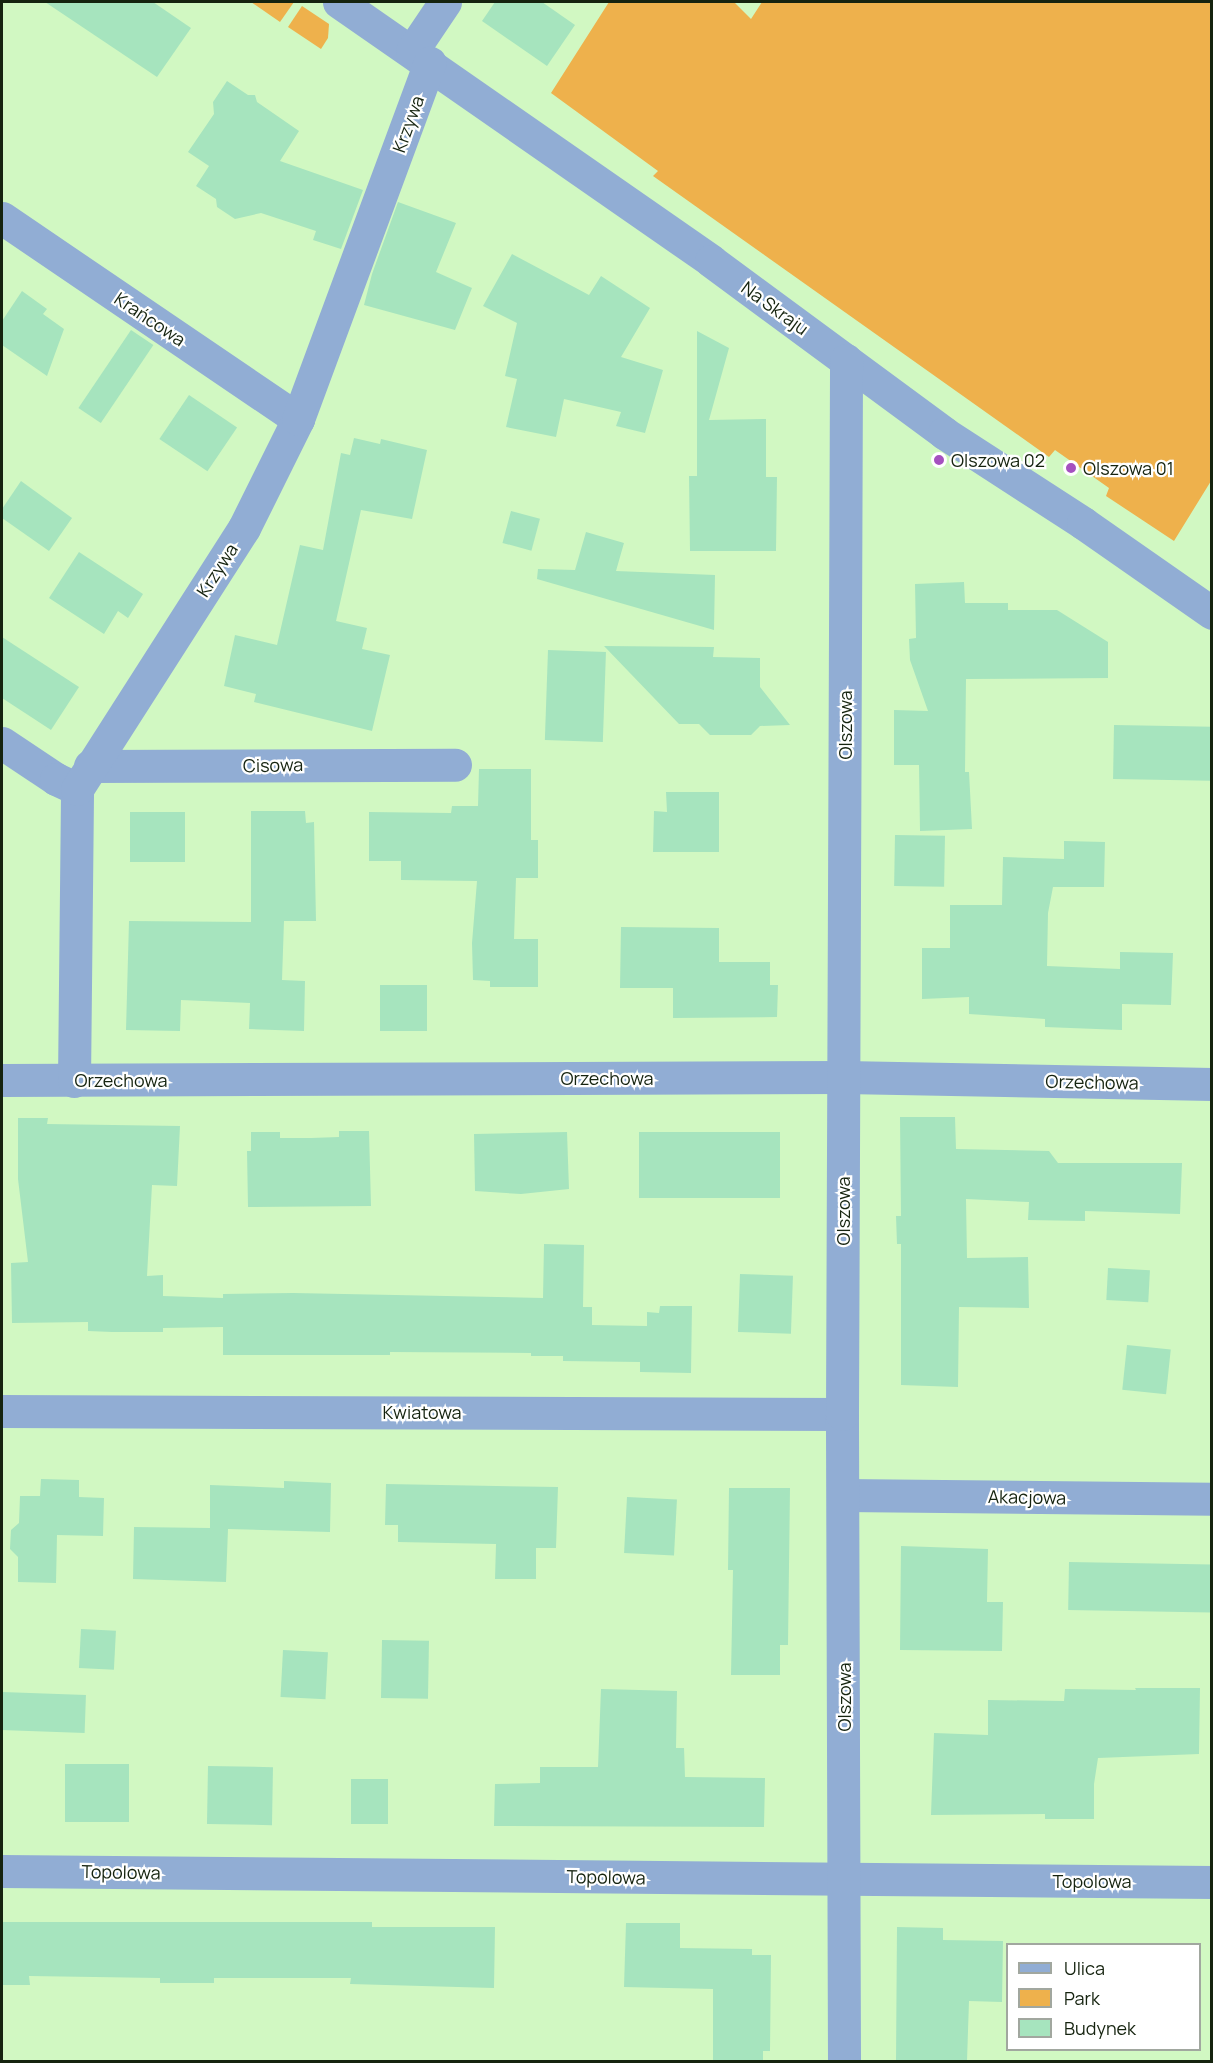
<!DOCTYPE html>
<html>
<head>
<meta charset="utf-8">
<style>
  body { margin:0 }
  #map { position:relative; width:1213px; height:2063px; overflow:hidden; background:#d1f8c2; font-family:Manrope,sans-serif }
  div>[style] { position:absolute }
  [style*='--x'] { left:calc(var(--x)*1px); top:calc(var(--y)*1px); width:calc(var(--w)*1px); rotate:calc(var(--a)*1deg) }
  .green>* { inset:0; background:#eeb14c }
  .building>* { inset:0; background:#a6e4be; transform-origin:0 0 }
  .minor>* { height:33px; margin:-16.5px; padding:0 16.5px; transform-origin:16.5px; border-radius:16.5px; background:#91add4 }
  .dots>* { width:16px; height:16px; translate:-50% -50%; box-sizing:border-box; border:3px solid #fff; border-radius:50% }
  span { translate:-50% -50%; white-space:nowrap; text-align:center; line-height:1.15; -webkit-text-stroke:4.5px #fff; paint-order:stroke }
  .street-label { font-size:18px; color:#15230f }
  .poi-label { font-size:18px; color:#15230f }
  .left { translate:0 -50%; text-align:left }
  .frame { position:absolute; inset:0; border:3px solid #15230f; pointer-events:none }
  .legend { position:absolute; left:1006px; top:1943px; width:195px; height:108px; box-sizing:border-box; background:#fff; border:2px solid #a1a79f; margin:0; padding:8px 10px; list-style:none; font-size:18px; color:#15230f }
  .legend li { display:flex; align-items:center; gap:12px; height:30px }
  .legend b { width:30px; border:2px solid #a1a79f }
</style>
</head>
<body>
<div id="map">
  <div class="green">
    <i style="clip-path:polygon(251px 2px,294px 2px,280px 22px)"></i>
    <i style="clip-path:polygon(609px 2px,734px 2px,751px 19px,762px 2px,1211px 2px,1211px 481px,1174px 541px,1106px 496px,1109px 488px,1055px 450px,1049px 457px,653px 176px,658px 171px,551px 93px)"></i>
    <i style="clip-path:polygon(302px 6px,329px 24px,328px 38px,321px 49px,288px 27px)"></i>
  </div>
  <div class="building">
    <i style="clip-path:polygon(45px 2px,153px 2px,191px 28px,157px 77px)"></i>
    <i style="clip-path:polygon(495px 2px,542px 2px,575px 25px,547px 66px,482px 21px)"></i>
    <i style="clip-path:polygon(227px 81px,248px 95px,255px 95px,257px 102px,299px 131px,280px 161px,363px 190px,341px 249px,313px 240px,316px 231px,261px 213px,235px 219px,217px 207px,216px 199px,196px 186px,209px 166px,188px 152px,214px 114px,213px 102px)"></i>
    <i style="clip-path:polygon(398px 202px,456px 223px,436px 272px,472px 288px,455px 330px,364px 305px,372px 274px)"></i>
    <i style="clip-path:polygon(512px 254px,589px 295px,601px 276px,650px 308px,621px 357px,663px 370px,645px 433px,616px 426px,621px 412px,564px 399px,556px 437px,506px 427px,517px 379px,505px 376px,517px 323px,483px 306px)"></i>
    <i style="clip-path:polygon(22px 291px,47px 309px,43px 314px,64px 329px,47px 376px,2px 345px,2px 321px)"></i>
    <i style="left:131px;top:330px;width:27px;height:94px;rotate:34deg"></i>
    <i style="clip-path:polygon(697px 331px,729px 348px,709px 420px,766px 419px,766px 477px,777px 477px,776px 551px,690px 551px,689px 476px,697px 476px)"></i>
    <i style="left:189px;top:395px;width:58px;height:53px;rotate:34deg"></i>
    <i style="clip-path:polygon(354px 438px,380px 444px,381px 439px,427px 450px,412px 519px,361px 510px,336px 621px,367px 628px,362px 649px,390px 655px,372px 731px,254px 702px,256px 694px,224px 686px,235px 635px,277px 645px,300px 545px,323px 550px,341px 453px,350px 455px)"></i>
    <i style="clip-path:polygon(21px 481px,72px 518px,49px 551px,2px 518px,2px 509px)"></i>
    <i style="left:511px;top:511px;width:30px;height:33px;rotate:15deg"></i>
    <i style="clip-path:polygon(586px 532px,624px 543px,616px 571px,715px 575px,714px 630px,537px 579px,538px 569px,575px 570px)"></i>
    <i style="clip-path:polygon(79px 552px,143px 594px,128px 618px,118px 611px,104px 634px,49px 598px)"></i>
    <i style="clip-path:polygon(964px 582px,965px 603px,1008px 603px,1008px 610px,1057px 610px,1108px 642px,1108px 678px,966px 679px,965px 772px,969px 772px,972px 829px,920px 831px,919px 765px,894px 765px,894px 710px,928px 711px,910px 660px,909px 639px,916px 638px,915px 584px)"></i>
    <i style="clip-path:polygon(2px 637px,79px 687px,51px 730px,2px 698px)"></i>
    <i style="clip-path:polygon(604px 646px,714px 647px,713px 657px,760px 658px,760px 687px,790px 725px,760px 726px,751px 735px,710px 735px,699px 724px,679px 724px)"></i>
    <i style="left:548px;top:650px;width:58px;height:90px;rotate:2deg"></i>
    <i style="left:1114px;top:725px;width:98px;height:54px;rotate:1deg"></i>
    <i style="clip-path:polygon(479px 769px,531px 769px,531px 840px,538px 840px,538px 878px,516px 878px,514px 939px,538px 939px,538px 987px,490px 987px,490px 981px,473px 980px,472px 943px,477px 881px,401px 880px,401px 861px,369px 861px,369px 812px,451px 813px,452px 806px,478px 806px)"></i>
    <i style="clip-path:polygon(666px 792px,719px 792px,719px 852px,653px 852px,654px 811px,667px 812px)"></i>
    <i style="clip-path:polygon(251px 811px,305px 811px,306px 823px,314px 822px,316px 921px,284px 921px,282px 980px,305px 981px,304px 1031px,249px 1029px,250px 1003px,181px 1000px,180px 1031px,126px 1030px,129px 921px,251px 922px)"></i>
    <i style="left:130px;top:812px;width:55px;height:50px"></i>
    <i style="left:895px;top:835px;width:50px;height:51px;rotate:1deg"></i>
    <i style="clip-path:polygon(1064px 841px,1105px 842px,1104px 887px,1053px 887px,1048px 913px,1047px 966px,1120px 969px,1120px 952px,1173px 953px,1171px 1005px,1122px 1004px,1122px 1030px,1045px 1027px,1045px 1019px,969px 1014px,969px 997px,922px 999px,922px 948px,950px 948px,950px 905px,1002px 905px,1003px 857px,1064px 859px)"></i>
    <i style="clip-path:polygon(621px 927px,719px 928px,719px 962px,770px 962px,770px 985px,778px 985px,777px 1017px,673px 1018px,673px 988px,620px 988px)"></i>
    <i style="left:380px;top:985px;width:47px;height:46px"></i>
    <i style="clip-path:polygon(900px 1117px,955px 1117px,956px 1149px,1049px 1151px,1058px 1163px,1182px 1163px,1180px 1214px,1085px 1211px,1085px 1221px,1028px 1220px,1029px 1202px,966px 1199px,967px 1258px,1028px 1257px,1029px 1308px,959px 1307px,958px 1387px,901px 1385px,901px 1244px,897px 1244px,896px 1216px,901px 1216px)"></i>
    <i style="clip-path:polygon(18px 1118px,48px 1118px,47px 1124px,180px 1126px,177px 1186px,152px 1185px,147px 1276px,163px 1275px,163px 1296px,223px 1298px,223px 1294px,293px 1293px,543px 1298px,544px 1244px,584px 1245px,583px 1307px,592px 1307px,592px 1325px,647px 1326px,647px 1312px,659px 1313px,660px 1306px,692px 1306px,691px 1373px,640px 1372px,640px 1362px,563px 1361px,563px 1356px,531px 1356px,531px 1353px,390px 1352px,390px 1355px,223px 1355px,223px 1327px,163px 1328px,163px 1332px,112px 1332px,88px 1331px,88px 1322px,12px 1323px,11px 1263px,28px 1262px,18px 1179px)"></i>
    <i style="clip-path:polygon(339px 1131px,369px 1131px,371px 1206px,248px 1207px,247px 1151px,251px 1151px,251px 1132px,280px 1132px,280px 1138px,311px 1138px,339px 1137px)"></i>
    <i style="clip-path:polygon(567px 1132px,569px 1189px,521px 1194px,475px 1191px,474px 1134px)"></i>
    <i style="left:639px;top:1132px;width:141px;height:66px"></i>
    <i style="left:1108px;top:1268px;width:42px;height:32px;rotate:3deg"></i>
    <i style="left:740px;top:1274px;width:53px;height:58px;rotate:2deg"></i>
    <i style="left:1127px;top:1345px;width:44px;height:45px;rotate:6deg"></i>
    <i style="clip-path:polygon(41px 1479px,79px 1480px,79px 1497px,104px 1498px,103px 1536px,57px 1535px,56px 1583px,18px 1582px,18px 1557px,10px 1549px,11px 1530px,19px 1523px,20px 1496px,40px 1496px)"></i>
    <i style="clip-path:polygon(284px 1481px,331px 1483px,330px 1532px,228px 1529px,226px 1582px,133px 1579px,134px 1527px,210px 1528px,210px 1485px,284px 1488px)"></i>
    <i style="clip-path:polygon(386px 1484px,558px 1487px,556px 1548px,536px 1548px,536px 1579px,495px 1579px,496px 1544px,398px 1542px,398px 1525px,385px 1525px)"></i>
    <i style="clip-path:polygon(729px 1488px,790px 1488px,788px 1645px,780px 1645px,780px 1675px,731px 1675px,733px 1570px,728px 1570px)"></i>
    <i style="left:627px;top:1497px;width:50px;height:56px;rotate:3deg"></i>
    <i style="clip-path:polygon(901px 1546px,988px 1549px,987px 1602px,1003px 1602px,1002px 1651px,900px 1650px)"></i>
    <i style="left:1069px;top:1562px;width:143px;height:48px;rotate:1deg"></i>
    <i style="left:81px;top:1629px;width:35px;height:39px;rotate:3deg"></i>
    <i style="left:382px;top:1640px;width:47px;height:58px;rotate:1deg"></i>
    <i style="left:283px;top:1650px;width:45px;height:47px;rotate:3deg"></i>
    <i style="clip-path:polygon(1135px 1688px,1200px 1688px,1199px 1754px,1098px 1758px,1094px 1784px,1094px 1819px,1045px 1819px,1045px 1814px,931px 1815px,934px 1733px,988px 1735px,988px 1700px,1064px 1701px,1065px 1689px,1136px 1690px)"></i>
    <i style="clip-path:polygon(601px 1689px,677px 1691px,676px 1748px,684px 1748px,685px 1777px,765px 1778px,764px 1827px,494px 1826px,495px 1784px,540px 1783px,540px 1767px,598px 1767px)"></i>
    <i style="left:2px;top:1692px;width:84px;height:38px;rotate:2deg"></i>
    <i style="left:65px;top:1764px;width:64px;height:58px"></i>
    <i style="left:208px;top:1766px;width:65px;height:58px;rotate:1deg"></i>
    <i style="left:351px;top:1779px;width:37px;height:45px"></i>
    <i style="clip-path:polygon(2px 1922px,372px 1922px,372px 1927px,495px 1927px,494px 1988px,350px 1984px,351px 1978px,214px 1978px,214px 1983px,160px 1983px,160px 1978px,29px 1976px,30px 1985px,2px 1985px)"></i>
    <i style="clip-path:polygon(626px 1923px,680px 1923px,680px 1948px,752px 1949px,752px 1955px,771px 1955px,770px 2051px,763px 2051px,763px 2061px,713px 2060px,713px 1989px,624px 1987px)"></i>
    <i style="clip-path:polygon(897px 1927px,943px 1928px,943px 1940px,1003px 1941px,1002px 2002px,969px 2001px,967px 2061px,896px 2061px)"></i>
  </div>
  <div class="minor">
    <i style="--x:339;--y:2;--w:453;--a:34.8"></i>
    <i style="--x:711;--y:261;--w:290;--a:36.4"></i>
    <i style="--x:944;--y:433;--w:166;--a:32.9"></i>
    <i style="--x:1083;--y:523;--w:157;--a:34.9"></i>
    <i style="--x:412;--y:51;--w:59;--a:-56"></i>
    <i style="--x:2;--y:218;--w:358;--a:34.2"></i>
    <i style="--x:2;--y:743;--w:65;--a:33.7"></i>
    <i style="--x:56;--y:779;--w:23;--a:25"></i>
    <i style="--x:90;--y:766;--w:365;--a:-0.2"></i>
    <i style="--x:2;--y:1080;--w:842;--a:-0.2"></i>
    <i style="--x:844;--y:1077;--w:368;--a:1.1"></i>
    <i style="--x:74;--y:1081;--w:292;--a:-89.4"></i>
    <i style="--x:77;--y:789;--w:310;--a:-57.4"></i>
    <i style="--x:244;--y:528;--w:122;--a:-63.6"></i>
    <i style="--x:298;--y:419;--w:380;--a:-69.7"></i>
    <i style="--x:2;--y:1411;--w:840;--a:0.2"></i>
    <i style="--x:843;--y:1495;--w:369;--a:0.6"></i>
    <i style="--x:2;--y:1871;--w:1210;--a:0.52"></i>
    <i style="--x:844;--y:2062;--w:648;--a:-90.18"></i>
    <i style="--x:842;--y:1414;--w:1054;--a:-89.78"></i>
  </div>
  <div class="dots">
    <i style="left:939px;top:460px;background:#a551bf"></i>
    <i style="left:1071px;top:468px;background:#a551bf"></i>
  </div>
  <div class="street-label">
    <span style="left:408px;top:124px;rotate:-70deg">Krzywa</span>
    <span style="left:775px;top:308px;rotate:36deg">Na Skraju</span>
    <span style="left:150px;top:319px;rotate:34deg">Krańcowa</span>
    <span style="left:217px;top:570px;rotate:-57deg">Krzywa</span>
    <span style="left:845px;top:725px;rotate:-90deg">Olszowa</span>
    <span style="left:273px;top:765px;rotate:-1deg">Cisowa</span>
    <span style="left:607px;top:1078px">Orzechowa</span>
    <span style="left:121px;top:1080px">Orzechowa</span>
    <span style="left:1092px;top:1082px;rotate:1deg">Orzechowa</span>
    <span style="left:843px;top:1211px;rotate:-90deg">Olszowa</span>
    <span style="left:422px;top:1412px">Kwiatowa</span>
    <span style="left:1027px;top:1497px;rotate:1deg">Akacjowa</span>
    <span style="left:844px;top:1697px;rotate:-90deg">Olszowa</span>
    <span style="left:121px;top:1872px;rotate:1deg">Topolowa</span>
    <span style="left:606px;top:1877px;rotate:1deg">Topolowa</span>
    <span style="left:1092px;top:1881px">Topolowa</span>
  </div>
  <div class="poi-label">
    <span class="left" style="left:951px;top:460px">Olszowa 02</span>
    <span class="left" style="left:1083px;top:468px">Olszowa 01</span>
  </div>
  <div class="frame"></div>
  <ul class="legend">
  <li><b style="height:8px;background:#91add4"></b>Ulica</li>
  <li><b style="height:16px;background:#eeb14c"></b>Park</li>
  <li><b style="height:16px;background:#a6e4be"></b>Budynek</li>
  </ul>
</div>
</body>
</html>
